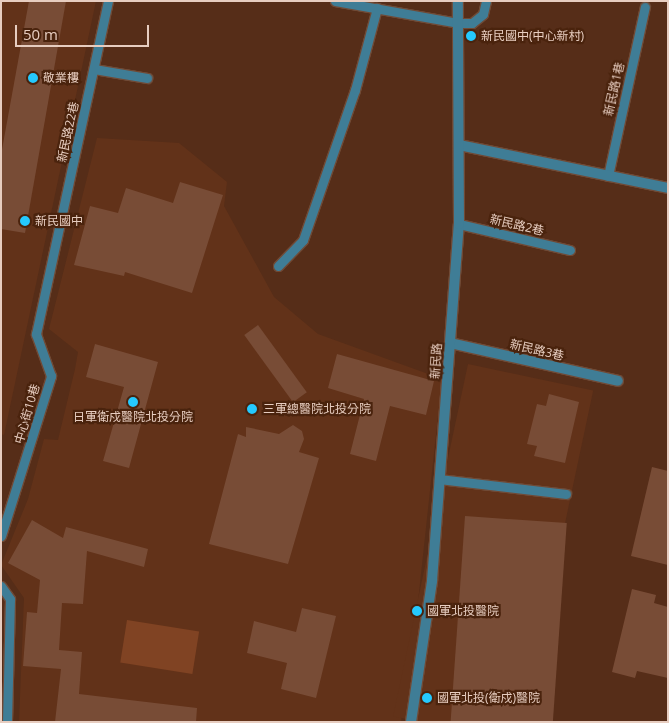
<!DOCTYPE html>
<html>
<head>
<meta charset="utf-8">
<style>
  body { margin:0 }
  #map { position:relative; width:669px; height:723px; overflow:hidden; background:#562d18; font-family:"Open Sans","Noto Sans TC",sans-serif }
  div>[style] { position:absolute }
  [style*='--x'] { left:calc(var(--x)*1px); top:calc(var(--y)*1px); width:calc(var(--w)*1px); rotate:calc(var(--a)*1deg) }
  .built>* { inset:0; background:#623219; transform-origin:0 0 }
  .green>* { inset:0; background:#804323; transform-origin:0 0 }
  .building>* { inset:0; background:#784c36; transform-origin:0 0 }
  .roads { filter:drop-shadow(1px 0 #704a36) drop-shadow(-1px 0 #704a36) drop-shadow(0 1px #704a36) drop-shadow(0 -1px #704a36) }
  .lane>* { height:9px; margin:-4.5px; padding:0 4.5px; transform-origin:4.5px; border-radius:4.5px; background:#3f7d96 }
  .street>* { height:10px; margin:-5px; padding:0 5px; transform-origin:5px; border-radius:5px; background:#3f7d96 }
  .dots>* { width:14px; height:14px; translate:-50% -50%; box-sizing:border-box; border:2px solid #4a230d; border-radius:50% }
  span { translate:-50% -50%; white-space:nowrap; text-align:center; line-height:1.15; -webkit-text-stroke:4.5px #4a230d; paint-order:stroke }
  .poi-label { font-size:12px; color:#e7cdc0 }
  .left { translate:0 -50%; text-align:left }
  .street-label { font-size:12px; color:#e7cdc0 }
  .frame { position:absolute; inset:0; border:2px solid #e7cdc0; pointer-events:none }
  .scale { position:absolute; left:15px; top:25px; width:134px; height:22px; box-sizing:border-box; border:2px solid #e7cdc0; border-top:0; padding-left:6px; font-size:15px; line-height:18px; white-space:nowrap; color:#e7cdc0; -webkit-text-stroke:4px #4a230d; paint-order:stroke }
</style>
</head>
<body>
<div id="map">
  <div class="built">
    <i style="clip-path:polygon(1px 1px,96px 1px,4px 435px,1px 434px)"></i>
    <i style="clip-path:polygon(97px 138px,179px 143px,227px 182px,224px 206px,274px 297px,318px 334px,442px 379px,413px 648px,401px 722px,19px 722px,24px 598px,1px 565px,28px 499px,44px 439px,58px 440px,75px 369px,78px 352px,49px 329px)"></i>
    <i style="left:468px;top:364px;width:128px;height:360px;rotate:12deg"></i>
  </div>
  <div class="green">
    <i style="left:127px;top:620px;width:73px;height:43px;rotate:9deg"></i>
  </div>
  <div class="building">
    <i style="clip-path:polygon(29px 1px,66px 1px,25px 233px,1px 229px,1px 155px)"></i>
    <i style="clip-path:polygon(180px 182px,223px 195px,192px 293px,125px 272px,124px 276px,74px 265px,90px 206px,118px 213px,126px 188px,173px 203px)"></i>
    <i style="left:258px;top:325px;width:83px;height:17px;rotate:54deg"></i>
    <i style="clip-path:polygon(95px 344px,158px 362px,129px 468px,103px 461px,124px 387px,86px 377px)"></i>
    <i style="clip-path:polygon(337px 354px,434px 381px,426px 415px,390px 406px,376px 461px,350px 454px,364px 399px,328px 388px)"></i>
    <i style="clip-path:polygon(549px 394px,579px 402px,565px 463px,534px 456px,537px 446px,527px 444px,537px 404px,546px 406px)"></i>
    <i style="clip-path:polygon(293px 425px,302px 431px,304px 439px,299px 452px,319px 458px,288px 564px,209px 544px,238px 434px,246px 437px,246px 427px,279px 434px)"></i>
    <i style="clip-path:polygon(652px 467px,668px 471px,668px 565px,631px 556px)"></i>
    <i style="left:465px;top:516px;width:102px;height:207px;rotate:4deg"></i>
    <i style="clip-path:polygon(32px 520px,63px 538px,66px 527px,148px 549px,144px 567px,87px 551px,83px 604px,62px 603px,59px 650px,82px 652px,79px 694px,197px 708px,196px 722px,55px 722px,61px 669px,23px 666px,27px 612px,37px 613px,40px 580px,8px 563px)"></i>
    <i style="clip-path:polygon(632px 589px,656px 595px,654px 603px,668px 607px,668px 678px,637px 671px,635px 678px,612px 672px)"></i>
    <i style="clip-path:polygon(302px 608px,336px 616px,316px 698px,281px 689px,287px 663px,247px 653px,254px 621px,296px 632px)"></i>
  </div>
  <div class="roads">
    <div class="lane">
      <i style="--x:335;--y:1;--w:126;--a:10.1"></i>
      <i style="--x:459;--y:23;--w:13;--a:0"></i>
      <i style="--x:472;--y:23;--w:14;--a:-39"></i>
      <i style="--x:483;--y:14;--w:13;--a:-77"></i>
      <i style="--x:94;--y:69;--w:54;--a:9.6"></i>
      <i style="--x:608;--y:176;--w:173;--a:-77.7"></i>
      <i style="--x:459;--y:224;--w:114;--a:13.2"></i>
      <i style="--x:278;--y:266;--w:36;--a:-46"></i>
      <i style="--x:303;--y:240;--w:159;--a:-70.9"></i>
      <i style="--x:355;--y:90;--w:85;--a:-75"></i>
      <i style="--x:439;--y:479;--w:128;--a:6.7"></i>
      <i style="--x:1;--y:536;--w:168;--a:-72.6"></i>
      <i style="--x:51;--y:376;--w:45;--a:-109.7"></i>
      <i style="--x:36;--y:334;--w:341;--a:-77.8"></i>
      <i style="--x:1;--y:586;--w:16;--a:55"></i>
      <i style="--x:10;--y:599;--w:123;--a:91.4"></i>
    </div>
    <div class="street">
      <i style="--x:459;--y:145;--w:213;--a:11.6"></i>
      <i style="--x:450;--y:343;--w:172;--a:12.7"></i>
      <i style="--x:411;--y:722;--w:143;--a:-81.5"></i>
      <i style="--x:432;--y:581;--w:358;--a:-85.7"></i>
      <i style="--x:459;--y:224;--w:223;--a:-90.3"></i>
    </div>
  </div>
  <div class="dots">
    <i style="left:471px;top:36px;background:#25c9fe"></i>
    <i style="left:33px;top:78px;background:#25c9fe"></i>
    <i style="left:25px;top:221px;background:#25c9fe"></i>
    <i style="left:133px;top:402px;background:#25c9fe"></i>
    <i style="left:252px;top:409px;background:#25c9fe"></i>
    <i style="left:417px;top:611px;background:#25c9fe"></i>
    <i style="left:427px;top:698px;background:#25c9fe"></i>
  </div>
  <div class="poi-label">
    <span class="left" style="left:481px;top:36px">新民國中(中心新村)</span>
    <span class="left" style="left:43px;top:78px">敬業樓</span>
    <span class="left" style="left:35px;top:221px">新民國中</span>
    <span class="left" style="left:263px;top:409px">三軍總醫院北投分院</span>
    <span style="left:133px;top:417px">日軍衛戍醫院北投分院</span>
    <span class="left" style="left:427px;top:611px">國軍北投醫院</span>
    <span class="left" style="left:437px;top:698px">國軍北投(衛戍)醫院</span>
  </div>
  <div class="street-label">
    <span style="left:614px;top:89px;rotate:-77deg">新民路1巷</span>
    <span style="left:68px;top:132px;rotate:-78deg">新民路22巷</span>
    <span style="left:517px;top:225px;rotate:13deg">新民路2巷</span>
    <span style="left:537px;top:350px;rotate:13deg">新民路3巷</span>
    <span style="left:436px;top:361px;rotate:-86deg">新民路</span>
    <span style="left:27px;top:414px;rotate:-74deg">中心街10巷</span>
  </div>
  <div class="frame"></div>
  <div class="scale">50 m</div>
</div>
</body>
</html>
